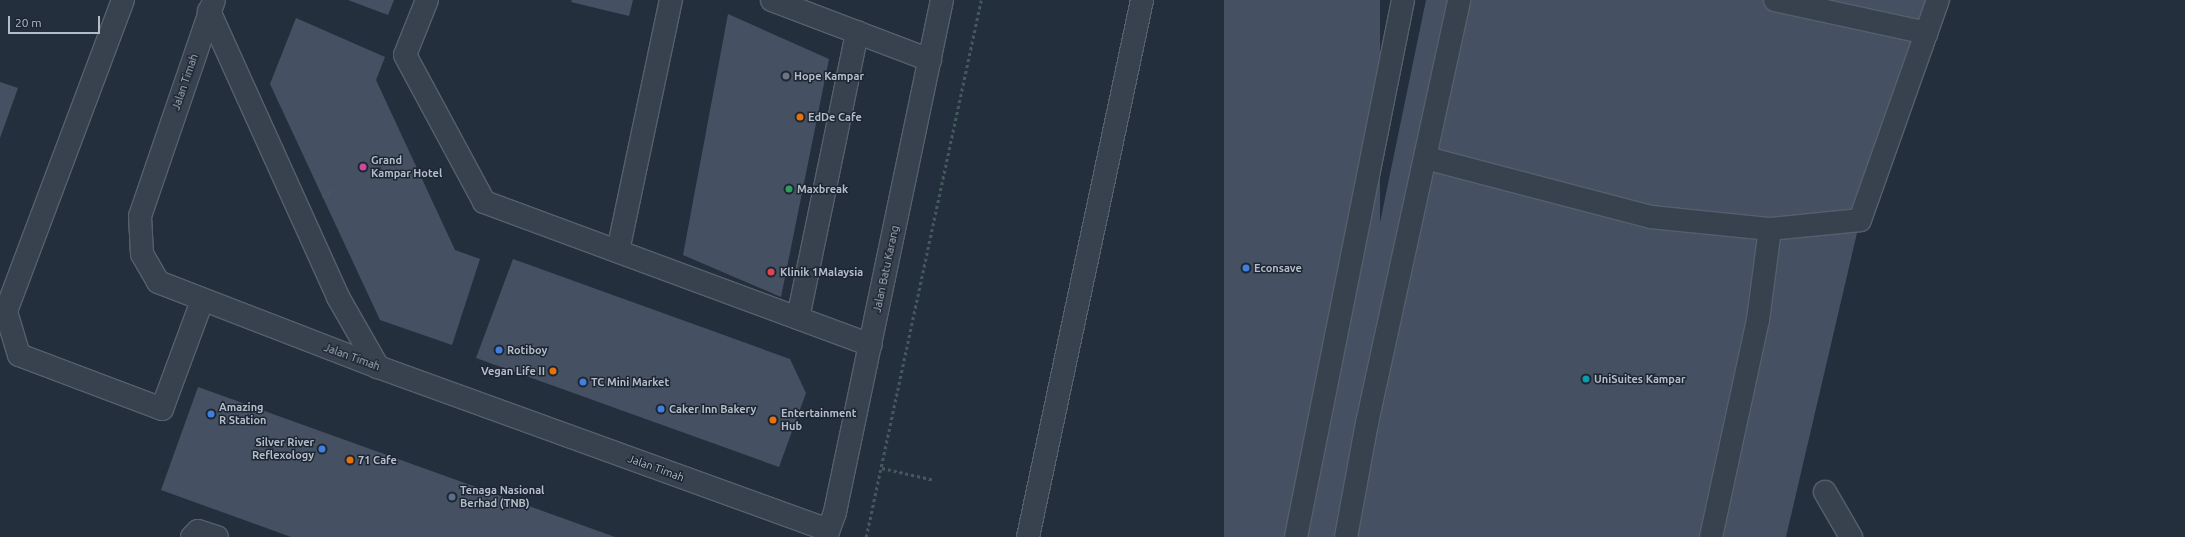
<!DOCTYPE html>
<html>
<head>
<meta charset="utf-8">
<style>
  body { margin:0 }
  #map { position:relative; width:2185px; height:537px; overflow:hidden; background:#242f3e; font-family:Ubuntu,sans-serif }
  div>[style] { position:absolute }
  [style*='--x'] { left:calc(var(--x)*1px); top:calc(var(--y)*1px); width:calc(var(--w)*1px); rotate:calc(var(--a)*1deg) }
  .building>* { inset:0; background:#455162; transform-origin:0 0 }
  .path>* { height:2.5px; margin-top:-1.25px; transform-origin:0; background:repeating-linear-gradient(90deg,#44595c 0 3px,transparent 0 6px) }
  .roads { filter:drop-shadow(1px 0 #565f6c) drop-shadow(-1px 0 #565f6c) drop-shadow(0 1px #565f6c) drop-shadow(0 -1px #565f6c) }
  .minor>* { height:22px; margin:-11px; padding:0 11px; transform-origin:11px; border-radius:11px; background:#38414e }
  .dots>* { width:11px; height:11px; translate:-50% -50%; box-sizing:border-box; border:2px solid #1d2633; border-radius:50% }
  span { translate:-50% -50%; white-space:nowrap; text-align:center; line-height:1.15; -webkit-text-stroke:3px #1d2633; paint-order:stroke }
  .poi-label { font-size:11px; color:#b4bcc9; font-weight:700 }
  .left { translate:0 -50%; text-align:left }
  .right { translate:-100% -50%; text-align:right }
  .street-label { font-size:11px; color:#b4bcc9 }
  .scale { position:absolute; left:8px; top:16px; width:92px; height:18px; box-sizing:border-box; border:2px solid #b4bcc9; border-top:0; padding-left:5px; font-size:12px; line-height:14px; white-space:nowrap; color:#b4bcc9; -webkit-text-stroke:3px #1d2633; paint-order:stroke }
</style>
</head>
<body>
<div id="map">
  <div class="building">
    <i style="clip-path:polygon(348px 0,394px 0,388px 15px)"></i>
    <i style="clip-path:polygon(572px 0,633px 0,629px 16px,571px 2px)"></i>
    <i style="left:1224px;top:0;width:156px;height:549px"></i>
    <i style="clip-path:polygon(1426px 0,1938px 0,1860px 220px,1786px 537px,1315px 537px)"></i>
    <i style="clip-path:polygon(728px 14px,829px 59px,781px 297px,683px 255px)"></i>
    <i style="clip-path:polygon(296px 18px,385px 57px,376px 80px,455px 250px,480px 259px,452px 345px,380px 320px,270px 84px)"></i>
    <i style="clip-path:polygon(0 82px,18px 88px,0 138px)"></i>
    <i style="clip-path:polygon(513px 259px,790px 359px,806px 393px,779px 467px,476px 358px)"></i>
    <i style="clip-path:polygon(198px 387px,615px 537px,291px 537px,161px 490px)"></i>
  </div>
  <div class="path">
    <i style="--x:322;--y:196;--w:13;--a:-27"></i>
    <i style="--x:882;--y:468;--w:54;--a:12.8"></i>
    <i style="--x:866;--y:537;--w:549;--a:-77.91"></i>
  </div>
  <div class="roads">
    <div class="minor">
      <i style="--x:123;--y:0;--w:333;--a:110.6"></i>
      <i style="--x:6;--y:312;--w:45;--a:73.2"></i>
      <i style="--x:19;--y:355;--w:153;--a:20.7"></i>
      <i style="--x:162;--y:409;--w:115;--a:-69.7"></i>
      <i style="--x:214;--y:0;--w:228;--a:108.9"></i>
      <i style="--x:140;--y:216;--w:38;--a:87"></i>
      <i style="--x:142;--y:254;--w:32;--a:60"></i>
      <i style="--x:158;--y:282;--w:236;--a:21.1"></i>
      <i style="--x:378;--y:367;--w:479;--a:19.9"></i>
      <i style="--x:427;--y:0;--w:59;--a:111.8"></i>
      <i style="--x:405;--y:55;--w:167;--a:61.7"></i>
      <i style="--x:484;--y:202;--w:412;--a:20.3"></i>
      <i style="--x:772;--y:0;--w:169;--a:20.8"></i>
      <i style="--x:1775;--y:0;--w:155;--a:12.3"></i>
      <i style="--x:209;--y:11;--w:314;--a:65.7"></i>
      <i style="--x:338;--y:297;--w:81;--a:60.3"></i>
      <i style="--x:1426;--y:158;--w:233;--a:14.7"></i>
      <i style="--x:1651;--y:217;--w:120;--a:5.8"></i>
      <i style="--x:618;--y:251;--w:257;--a:-78.1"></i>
      <i style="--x:798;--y:318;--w:292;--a:-78.3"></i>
      <i style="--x:1825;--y:492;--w:52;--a:60"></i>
      <i style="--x:192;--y:537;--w:8;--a:-45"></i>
      <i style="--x:198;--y:531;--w:20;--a:18"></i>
      <i style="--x:826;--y:537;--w:27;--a:-70"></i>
      <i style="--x:835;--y:512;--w:523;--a:-78.2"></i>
      <i style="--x:1028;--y:537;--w:549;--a:-78.01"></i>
      <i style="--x:1296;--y:537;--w:548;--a:-78.73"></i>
      <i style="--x:1346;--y:537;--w:116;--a:-79.6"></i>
      <i style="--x:1367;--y:423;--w:433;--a:-77.7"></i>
      <i style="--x:1711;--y:537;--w:222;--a:-77.8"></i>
      <i style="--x:1758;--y:320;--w:92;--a:-82.5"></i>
      <i style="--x:1770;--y:229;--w:90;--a:-5.7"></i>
      <i style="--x:1860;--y:220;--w:233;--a:-70.5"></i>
    </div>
  </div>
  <div class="dots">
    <i style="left:786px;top:76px;background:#6b7280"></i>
    <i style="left:800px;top:117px;background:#e8710a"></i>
    <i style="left:363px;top:167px;background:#d1479c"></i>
    <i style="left:789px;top:189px;background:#2e9e5b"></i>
    <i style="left:1246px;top:268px;background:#3f7fe0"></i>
    <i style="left:771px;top:272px;background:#e0444e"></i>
    <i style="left:499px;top:350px;background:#3f7fe0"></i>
    <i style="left:553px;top:371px;background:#e8710a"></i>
    <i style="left:1586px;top:379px;background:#0f9aa8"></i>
    <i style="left:583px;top:382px;background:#3f7fe0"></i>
    <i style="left:661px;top:409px;background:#3f7fe0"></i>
    <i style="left:211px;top:414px;background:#3f7fe0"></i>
    <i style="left:773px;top:420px;background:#e8710a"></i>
    <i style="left:322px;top:449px;background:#3f7fe0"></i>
    <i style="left:350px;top:460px;background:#e8710a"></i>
    <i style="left:452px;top:497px;background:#5c6f8a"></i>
  </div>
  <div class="poi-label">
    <span class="left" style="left:794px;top:76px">Hope Kampar</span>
    <span class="left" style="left:808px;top:117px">EdDe Cafe</span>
    <span class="left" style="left:371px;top:167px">Grand<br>Kampar Hotel</span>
    <span class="left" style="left:797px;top:189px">Maxbreak</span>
    <span class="left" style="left:1254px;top:268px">Econsave</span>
    <span class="left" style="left:780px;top:272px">Klinik 1Malaysia</span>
    <span class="left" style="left:507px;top:350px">Rotiboy</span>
    <span class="right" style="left:545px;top:371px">Vegan Life II</span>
    <span class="left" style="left:1594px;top:379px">UniSuites Kampar</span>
    <span class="left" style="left:591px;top:382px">TC Mini Market</span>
    <span class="left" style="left:219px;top:414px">Amazing<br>R Station</span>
    <span class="left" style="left:669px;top:409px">Caker Inn Bakery</span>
    <span class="left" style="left:781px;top:420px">Entertainment<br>Hub</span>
    <span class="right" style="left:314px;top:449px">Silver River<br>Reflexology</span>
    <span class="left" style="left:358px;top:460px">71 Cafe</span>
    <span class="left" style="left:460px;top:497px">Tenaga Nasional<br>Berhad (TNB)</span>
  </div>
  <div class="street-label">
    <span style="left:185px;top:82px;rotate:-71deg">Jalan Timah</span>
    <span style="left:886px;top:269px;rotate:-78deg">Jalan Batu Karang</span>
    <span style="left:352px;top:357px;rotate:20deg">Jalan Timah</span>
    <span style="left:656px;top:468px;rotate:20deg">Jalan Timah</span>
  </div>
  <div class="scale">20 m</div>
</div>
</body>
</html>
